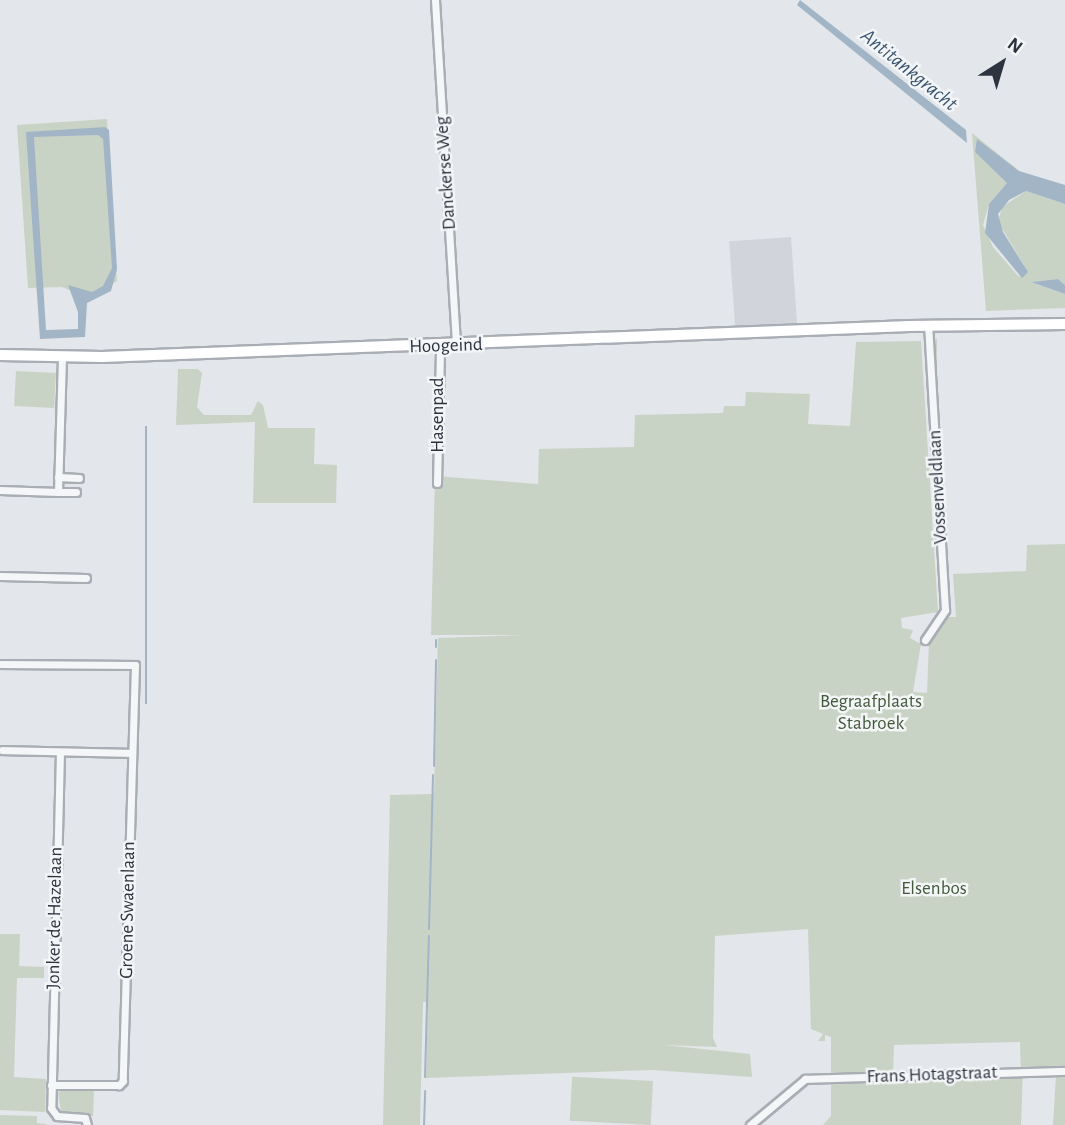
<!DOCTYPE html>
<html>
<head>
<meta charset="utf-8">
<style>
  body { margin:0 }
  #map { position:relative; width:1065px; height:1125px; overflow:hidden; background:#e3e6ea; font-family:"Alegreya Sans",sans-serif }
  div>[style] { position:absolute }
  [style*='--x'] { left:calc(var(--x)*1px); top:calc(var(--y)*1px); width:calc(var(--w)*1px); rotate:calc(var(--a)*1deg) }
  .built>* { inset:0; background:#d1d5db; transform-origin:0 0 }
  .green>* { inset:0; background:#c9d3c5; transform-origin:0 0 }
  .water>* { inset:0; background:#a2b5c6; transform-origin:0 0 }
  .stream>* { height:2px; margin:-1px; padding:0 1px; transform-origin:1px; border-radius:1px; background:#a2b5c6 }
  .roads { filter:drop-shadow(2px 0 #a9adb4) drop-shadow(-2px 0 #a9adb4) drop-shadow(0 2px #a9adb4) drop-shadow(0 -2px #a9adb4) }
  .minor>* { height:7px; margin:-3.5px; padding:0 3.5px; transform-origin:3.5px; border-radius:3.5px; background:#f5f6f8 }
  .secondary>* { height:10px; margin:-5px; padding:0 5px; transform-origin:5px; border-radius:5px; background:#fff }
  span { translate:-50% -50%; white-space:nowrap; text-align:center; line-height:1.15; -webkit-text-stroke:5px #f3f5f7; paint-order:stroke }
  .street-label { font-size:19px; color:#2d3440 }
  .park-label { font-size:19px; color:#425a3b }
  .water-label { font-size:21px; color:#3b5570; font-style:italic }
  .north { position:absolute; left:967px; top:28px; width:70px; height:70px; -webkit-text-stroke:5px #f3f5f7; paint-order:stroke; rotate:37deg; font-size:19px; font-weight:700; line-height:28px; text-align:center; color:#2d3440 }
  .north::after { content:''; display:block; margin:auto; width:24px; height:32px; background:#2d3440; clip-path:polygon(50% 0,100% 100%,50% 72%,0 100%) }
</style>
</head>
<body>
<div id="map">
  <div class="built">
    <i style="left:791px;top:237px;width:88px;height:62px;rotate:86deg"></i>
  </div>
  <div class="green">
    <i style="clip-path:polygon(107px 119px,117px 281px,90px 299px,62px 287px,28px 288px,17px 125px)"></i>
    <i style="clip-path:polygon(972px 133px,1022px 173px,1013px 167px,1007px 183px,989px 204px,983px 225px,993px 247px,1019px 277px,1024px 265px,998px 222px,1002px 207px,1026px 191px,1065px 204px,1065px 285px,1058px 279px,1031px 282px,1065px 294px,1065px 308px,986px 311px)"></i>
    <i style="left:932px;top:339px;width:5px;height:101px"></i>
    <i style="clip-path:polygon(evenodd,921px 341px,938px 612px,901px 618px,902px 628px,913px 630px,910px 638px,921px 644px,913px 692px,927px 693px,929px 642px,946px 617px,956px 617px,953px 574px,1026px 571px,1027px 545px,1065px 544px,1065px 1069px,1023px 1070px,1021px 1125px,823px 1125px,831px 1116px,831px 1037px,825px 1035px,825px 1041px,818px 1041px,823px 1034px,811px 1029px,808px 929px,715px 936px,713px 1038px,717px 1047px,664px 1045px,750px 1054px,752px 1077px,652px 1070px,426px 1078px,428px 1002px,423px 1002px,420px 1125px,383px 1125px,390px 795px,434px 794px,438px 638px,523px 635px,431px 635px,435px 476px,538px 484px,539px 449px,634px 447px,635px 415px,723px 413px,724px 406px,745px 406px,746px 392px,810px 394px,808px 424px,850px 426px,856px 342px,921px 341px,1020px 1042px,1021px 1074px,893px 1073px,894px 1045px,1020px 1042px)"></i>
    <i style="clip-path:polygon(178px 369px,198px 369px,202px 373px,197px 407px,204px 415px,251px 415px,258px 401px,263px 405px,268px 428px,315px 428px,314px 464px,337px 465px,336px 503px,253px 503px,255px 422px,176px 425px)"></i>
    <i style="left:16px;top:371px;width:40px;height:35px;rotate:3deg"></i>
    <i style="clip-path:polygon(0 934px,20px 934px,19px 966px,44px 967px,44px 978px,17px 978px,14px 1077px,46px 1079px,45px 1112px,0 1110px)"></i>
    <i style="clip-path:polygon(1056px 1075px,1065px 1075px,1065px 1125px,1053px 1125px)"></i>
    <i style="left:653px;top:1081px;width:44px;height:81px;rotate:93deg"></i>
    <i style="clip-path:polygon(62px 1089px,94px 1089px,93px 1116px,61px 1111px,58px 1093px)"></i>
    <i style="clip-path:polygon(0 1115px,37px 1116px,37px 1123px,50px 1125px,0 1125px)"></i>
  </div>
  <div class="water">
    <i style="clip-path:polygon(800px 0,966px 130px,967px 143px,797px 5px)"></i>
    <i style="clip-path:polygon(evenodd,105px 127px,109px 130px,117px 269px,111px 291px,87px 303px,85px 337px,40px 339px,26px 132px,105px 127px,98px 135px,103px 139px,112px 268px,103px 286px,92px 292px,68px 285px,78px 312px,78px 329px,46px 330px,34px 137px,98px 135px)"></i>
    <i style="clip-path:polygon(977px 139px,1019px 171px,1065px 185px,1065px 204px,1026px 191px,1009px 200px,998px 214px,1003px 232px,1028px 272px,1022px 278px,985px 233px,989px 204px,1007px 183px,975px 152px)"></i>
    <i style="clip-path:polygon(1058px 279px,1065px 285px,1065px 294px,1031px 282px)"></i>
    <i style="left:145px;top:426px;width:2px;height:278px"></i>
  </div>
  <div class="stream">
    <i style="--x:436;--y:647;--w:7;--a:-90"></i>
    <i style="--x:434;--y:766;--w:106;--a:-88.9"></i>
    <i style="--x:429;--y:929;--w:154;--a:-88.5"></i>
    <i style="--x:425;--y:1077;--w:141;--a:-88.4"></i>
    <i style="--x:424;--y:1125;--w:34;--a:-88"></i>
  </div>
  <div class="roads">
    <div class="minor">
      <i style="--x:435;--y:0;--w:346;--a:86.5"></i>
      <i style="--x:62;--y:357;--w:135;--a:91.7"></i>
      <i style="--x:58;--y:492;--w:18;--a:0"></i>
      <i style="--x:58;--y:477;--w:21;--a:3"></i>
      <i style="--x:437;--y:483;--w:137;--a:-88.7"></i>
      <i style="--x:0;--y:490;--w:58;--a:2"></i>
      <i style="--x:0;--y:576;--w:86;--a:1.3"></i>
      <i style="--x:925;--y:640;--w:36;--a:-56"></i>
      <i style="--x:945;--y:610;--w:285;--a:-93.4"></i>
      <i style="--x:0;--y:664;--w:135;--a:0.4"></i>
      <i style="--x:135;--y:665;--w:416;--a:91.7"></i>
      <i style="--x:123;--y:1081;--w:6;--a:135"></i>
      <i style="--x:119;--y:1085;--w:68;--a:180"></i>
      <i style="--x:2;--y:750;--w:130;--a:1.3"></i>
      <i style="--x:60;--y:752;--w:356;--a:91.4"></i>
      <i style="--x:51;--y:1108;--w:10;--a:53"></i>
      <i style="--x:57;--y:1116;--w:28;--a:4"></i>
      <i style="--x:85;--y:1118;--w:7;--a:74"></i>
      <i style="--x:750;--y:1125;--w:72;--a:-39.9"></i>
      <i style="--x:805;--y:1079;--w:260;--a:-1.8"></i>
    </div>
    <div class="secondary">
      <i style="--x:0;--y:355;--w:102;--a:1.1"></i>
      <i style="--x:102;--y:357;--w:808;--a:-2.2"></i>
      <i style="--x:909;--y:326;--w:156;--a:-0.7"></i>
    </div>
  </div>
  <div class="street-label">
    <span style="left:446px;top:173px;rotate:-94deg">Danckerse Weg</span>
    <span style="left:446px;top:346px;rotate:-2deg">Hoogeind</span>
    <span style="left:438px;top:415px;rotate:-90deg">Hasenpad</span>
    <span style="left:938px;top:487px;rotate:-93deg">Vossenveldlaan</span>
    <span style="left:128px;top:910px;rotate:-89deg">Groene Swaenlaan</span>
    <span style="left:55px;top:918px;rotate:-89deg">Jonker de Hazelaan</span>
    <span style="left:932px;top:1075px;rotate:-2deg">Frans Hotagstraat</span>
  </div>
  <div class="park-label">
    <span style="left:871px;top:713px">Begraafplaats<br>Stabroek</span>
    <span style="left:934px;top:889px">Elsenbos</span>
  </div>
  <div class="water-label">
    <span style="left:909px;top:70px;rotate:39deg">Antitankgracht</span>
  </div>
  <div class="north">N</div>
</div>
</body>
</html>
